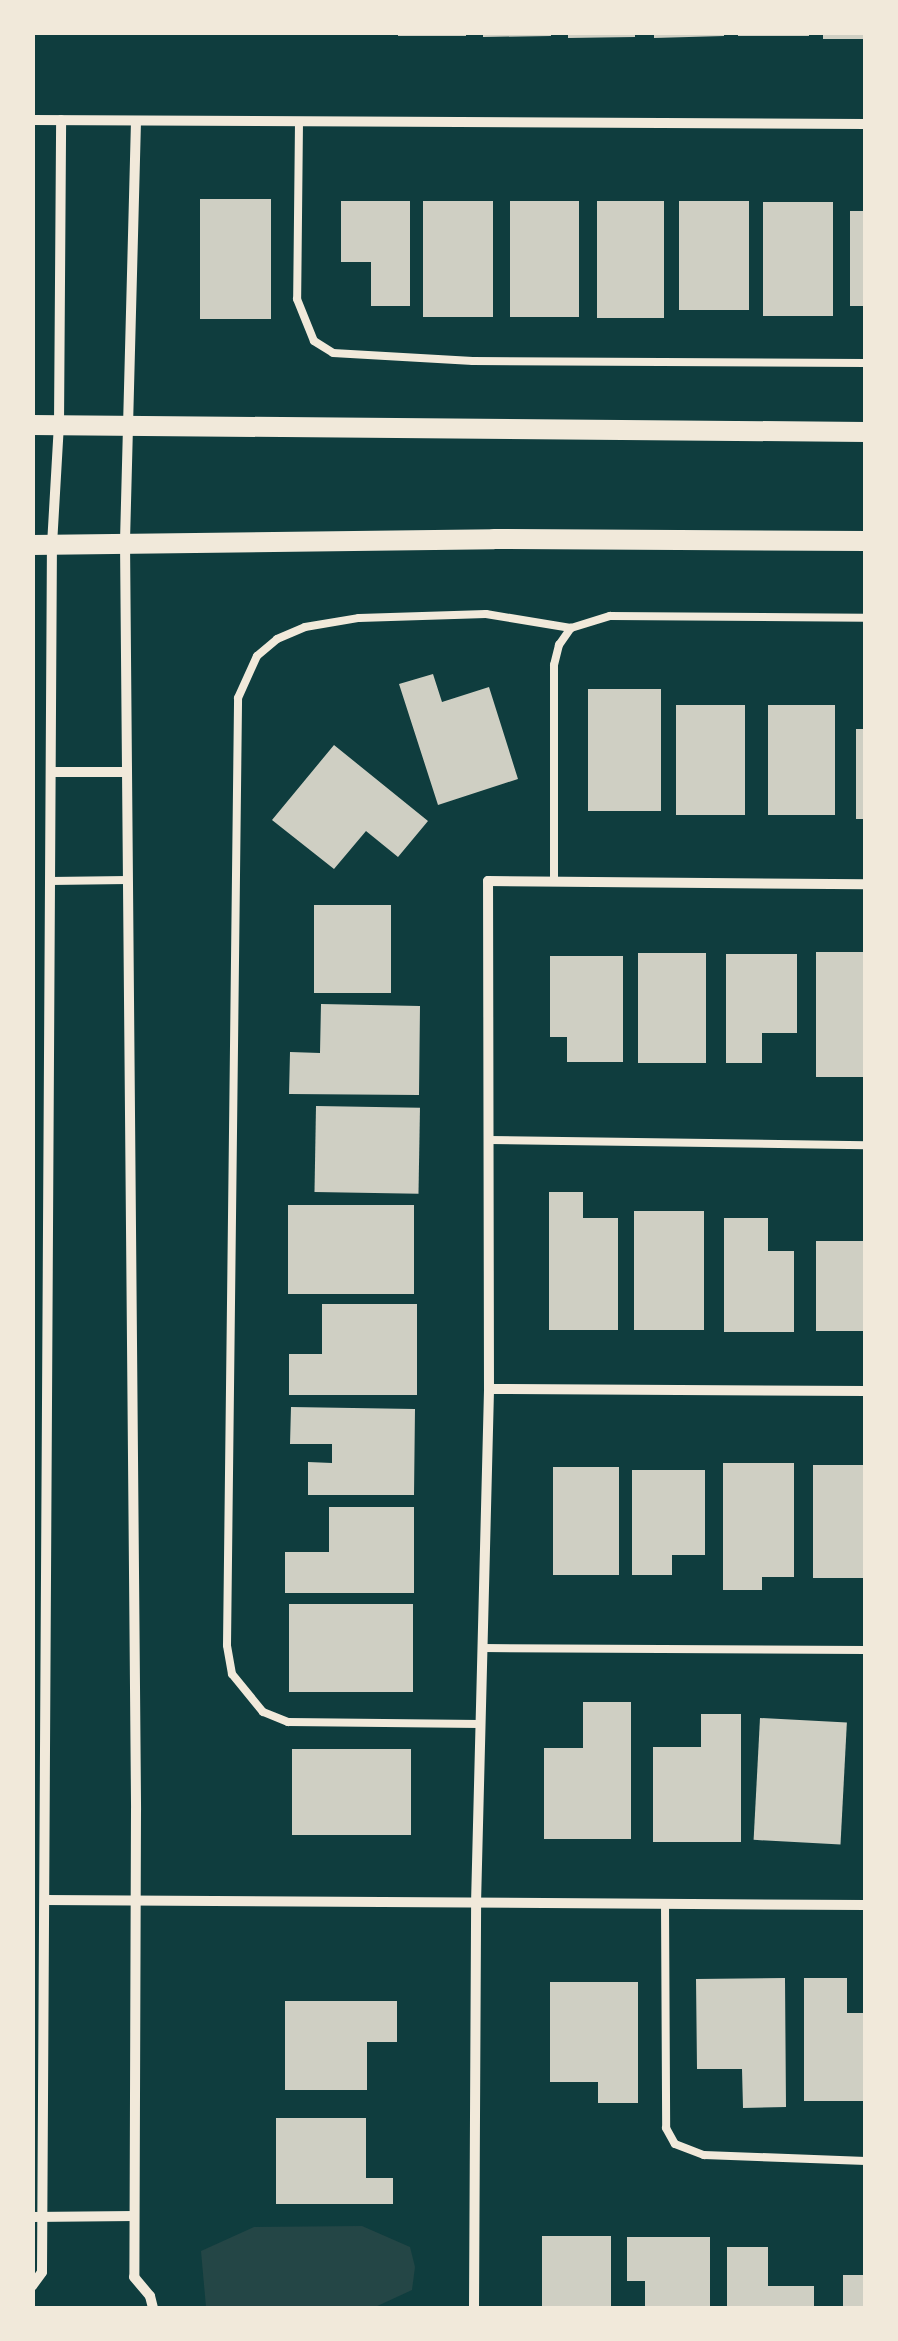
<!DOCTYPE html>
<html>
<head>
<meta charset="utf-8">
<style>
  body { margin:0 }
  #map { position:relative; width:898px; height:2341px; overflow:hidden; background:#0f3d3e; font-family:Merriweather,serif }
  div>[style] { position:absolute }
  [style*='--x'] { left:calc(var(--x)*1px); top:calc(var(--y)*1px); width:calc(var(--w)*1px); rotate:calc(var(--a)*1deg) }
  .green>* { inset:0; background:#244646 }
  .building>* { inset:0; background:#cfcfc3; transform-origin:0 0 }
  .service>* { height:8px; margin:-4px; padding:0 4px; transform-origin:4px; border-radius:4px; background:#f1e9da }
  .minor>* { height:10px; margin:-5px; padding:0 5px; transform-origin:5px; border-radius:5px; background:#f1e9da }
  .secondary>* { height:20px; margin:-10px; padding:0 10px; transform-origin:10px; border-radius:10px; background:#f1e9da }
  span { translate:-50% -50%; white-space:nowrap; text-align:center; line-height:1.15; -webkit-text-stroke:9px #f1e9da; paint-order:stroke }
  .frame { position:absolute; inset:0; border:35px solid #f1e9da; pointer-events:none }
</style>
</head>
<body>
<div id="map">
  <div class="green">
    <i style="clip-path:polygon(362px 2226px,410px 2247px,415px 2267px,412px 2290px,373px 2308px,206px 2307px,201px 2251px,254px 2227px)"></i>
  </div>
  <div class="building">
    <i style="left:398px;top:32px;width:68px;height:4px"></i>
    <i style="clip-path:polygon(483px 32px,551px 32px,551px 36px,483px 37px)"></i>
    <i style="clip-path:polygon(568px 32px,635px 32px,635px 37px,568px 38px)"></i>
    <i style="clip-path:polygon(654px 32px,724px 32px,724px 36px,654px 38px)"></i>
    <i style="left:738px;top:32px;width:71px;height:4px"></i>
    <i style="left:823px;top:32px;width:43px;height:7px"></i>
    <i style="left:200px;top:199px;width:71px;height:120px"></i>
    <i style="clip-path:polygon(341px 201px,410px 201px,410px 306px,371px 306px,371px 262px,341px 262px)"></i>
    <i style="left:423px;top:201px;width:70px;height:116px"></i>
    <i style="left:510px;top:201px;width:69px;height:116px"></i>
    <i style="left:597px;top:201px;width:67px;height:117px"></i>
    <i style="left:679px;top:201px;width:70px;height:109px"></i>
    <i style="left:763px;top:202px;width:70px;height:114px"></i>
    <i style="left:850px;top:211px;width:16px;height:95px"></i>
    <i style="clip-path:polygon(433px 674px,442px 702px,489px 687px,518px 779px,438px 805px,399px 684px)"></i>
    <i style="left:588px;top:689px;width:73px;height:122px"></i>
    <i style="left:676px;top:705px;width:69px;height:110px"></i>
    <i style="left:768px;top:705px;width:67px;height:110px"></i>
    <i style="left:856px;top:729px;width:10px;height:90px"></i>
    <i style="clip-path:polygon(334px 745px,428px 821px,398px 857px,366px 831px,334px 869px,272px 820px)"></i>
    <i style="left:314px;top:905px;width:77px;height:88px"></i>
    <i style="left:816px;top:952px;width:50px;height:125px"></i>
    <i style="left:638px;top:953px;width:68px;height:110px"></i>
    <i style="clip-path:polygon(726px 954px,797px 954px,797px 1033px,762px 1033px,762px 1063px,726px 1063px)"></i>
    <i style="clip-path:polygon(550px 956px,623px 956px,623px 1062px,567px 1062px,567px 1037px,550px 1037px)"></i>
    <i style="clip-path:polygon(321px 1004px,420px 1006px,419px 1095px,289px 1094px,290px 1052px,320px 1053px)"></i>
    <i style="left:316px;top:1106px;width:104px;height:86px;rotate:1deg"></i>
    <i style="clip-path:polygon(549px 1192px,583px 1192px,583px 1218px,618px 1218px,618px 1330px,549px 1330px)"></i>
    <i style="left:288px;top:1205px;width:126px;height:89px"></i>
    <i style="left:634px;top:1211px;width:70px;height:119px"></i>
    <i style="clip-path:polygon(724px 1218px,768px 1218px,768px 1251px,794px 1251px,794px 1332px,724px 1332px)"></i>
    <i style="left:816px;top:1241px;width:50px;height:90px"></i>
    <i style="clip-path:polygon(322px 1304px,417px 1304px,417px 1395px,289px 1395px,289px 1354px,322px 1354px)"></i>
    <i style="clip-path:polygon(291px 1407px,415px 1409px,414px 1495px,308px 1495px,308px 1462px,332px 1463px,332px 1444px,290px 1444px)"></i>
    <i style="clip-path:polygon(723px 1463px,794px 1463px,794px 1577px,762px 1577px,762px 1590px,723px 1590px)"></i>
    <i style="left:813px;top:1465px;width:53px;height:113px"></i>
    <i style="left:553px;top:1467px;width:66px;height:108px"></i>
    <i style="clip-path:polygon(632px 1470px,705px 1470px,705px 1555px,672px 1555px,672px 1575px,632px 1575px)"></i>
    <i style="clip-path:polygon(329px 1507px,414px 1507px,414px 1593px,285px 1593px,285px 1552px,329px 1552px)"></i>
    <i style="left:289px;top:1604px;width:124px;height:88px"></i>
    <i style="clip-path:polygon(583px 1702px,631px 1702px,631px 1839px,544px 1839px,544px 1748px,583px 1748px)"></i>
    <i style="clip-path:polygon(701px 1714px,741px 1714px,741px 1842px,653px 1842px,653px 1747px,701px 1747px)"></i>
    <i style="left:760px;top:1718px;width:87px;height:122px;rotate:3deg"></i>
    <i style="left:292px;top:1749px;width:119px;height:86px"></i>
    <i style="clip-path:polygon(785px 1978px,786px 2107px,743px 2108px,742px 2069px,697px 2069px,696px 1979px)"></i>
    <i style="clip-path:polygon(804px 1978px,847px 1978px,847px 2013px,866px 2013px,866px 2101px,804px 2101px)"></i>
    <i style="clip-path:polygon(550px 1982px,638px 1982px,638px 2103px,598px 2103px,598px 2082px,550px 2082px)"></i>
    <i style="clip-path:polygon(285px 2001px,397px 2001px,397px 2042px,367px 2042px,367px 2090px,285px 2090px)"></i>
    <i style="clip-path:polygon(276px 2118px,366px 2118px,366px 2178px,393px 2178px,393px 2204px,276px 2204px)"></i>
    <i style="left:542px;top:2236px;width:69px;height:72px"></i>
    <i style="clip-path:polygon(627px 2237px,710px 2237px,710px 2308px,645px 2308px,645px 2281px,627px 2281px)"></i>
    <i style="clip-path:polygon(727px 2247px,768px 2247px,768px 2286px,814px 2286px,814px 2308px,727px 2308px)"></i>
    <i style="left:843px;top:2275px;width:23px;height:33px"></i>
  </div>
  <div class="service">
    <i style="--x:299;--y:122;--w:177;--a:90.6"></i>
    <i style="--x:297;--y:299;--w:45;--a:68"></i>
    <i style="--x:314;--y:341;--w:22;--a:32"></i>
    <i style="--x:333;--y:353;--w:140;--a:3.3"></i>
    <i style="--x:473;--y:361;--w:393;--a:0.3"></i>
    <i style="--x:50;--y:881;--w:78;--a:-0.7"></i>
    <i style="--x:554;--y:882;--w:217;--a:-90"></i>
    <i style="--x:554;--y:665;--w:21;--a:-76"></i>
    <i style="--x:559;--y:645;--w:21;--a:-55"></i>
    <i style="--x:571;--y:628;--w:41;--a:-17.1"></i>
    <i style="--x:610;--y:616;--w:256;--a:0.4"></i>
    <i style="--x:490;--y:1140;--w:376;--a:0.8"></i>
    <i style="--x:483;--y:1648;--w:383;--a:0.3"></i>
    <i style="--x:480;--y:1724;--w:192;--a:-179.4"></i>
    <i style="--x:288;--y:1722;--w:27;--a:-158"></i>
    <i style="--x:263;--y:1712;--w:49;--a:-129.2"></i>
    <i style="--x:232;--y:1674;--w:29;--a:-100"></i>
    <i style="--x:227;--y:1645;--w:947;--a:-89.33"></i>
    <i style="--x:238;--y:698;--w:46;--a:-65.7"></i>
    <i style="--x:257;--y:656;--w:26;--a:-40"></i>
    <i style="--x:277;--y:639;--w:30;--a:-23"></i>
    <i style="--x:305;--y:627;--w:55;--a:-9.5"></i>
    <i style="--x:359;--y:618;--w:127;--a:-1.8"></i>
    <i style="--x:486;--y:614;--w:86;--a:9.4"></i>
    <i style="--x:665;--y:1905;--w:223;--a:89.7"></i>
    <i style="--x:666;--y:2128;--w:18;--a:61"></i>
    <i style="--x:675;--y:2144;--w:31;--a:21"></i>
    <i style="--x:704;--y:2155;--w:162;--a:2.1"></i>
  </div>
  <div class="minor">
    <i style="--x:32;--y:120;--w:834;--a:0.27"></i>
    <i style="--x:136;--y:121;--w:420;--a:91.5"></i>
    <i style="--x:125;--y:541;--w:1269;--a:89.5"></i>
    <i style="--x:136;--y:1810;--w:467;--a:90.2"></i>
    <i style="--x:134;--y:2277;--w:25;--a:50"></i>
    <i style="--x:150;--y:2296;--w:12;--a:76"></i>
    <i style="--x:51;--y:772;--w:76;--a:0"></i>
    <i style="--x:489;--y:1389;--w:377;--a:0.3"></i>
    <i style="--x:45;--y:1900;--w:821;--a:0.35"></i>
    <i style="--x:32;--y:2217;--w:102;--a:-0.6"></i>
    <i style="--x:32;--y:2286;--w:17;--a:-54"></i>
    <i style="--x:42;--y:2272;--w:1727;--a:-89.67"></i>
    <i style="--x:52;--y:545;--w:120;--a:-86.7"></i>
    <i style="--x:59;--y:425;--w:305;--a:-89.6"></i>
    <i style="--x:474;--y:2308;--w:404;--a:-89.7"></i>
    <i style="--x:476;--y:1904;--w:515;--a:-88.55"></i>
    <i style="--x:489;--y:1389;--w:508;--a:-90.11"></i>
    <i style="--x:488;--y:881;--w:378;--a:0.5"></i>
  </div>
  <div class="secondary">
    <i style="--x:32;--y:425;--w:834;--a:0.48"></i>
    <i style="--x:32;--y:545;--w:462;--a:-0.7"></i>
    <i style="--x:494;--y:539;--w:372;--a:0.3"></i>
  </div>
  <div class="frame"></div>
</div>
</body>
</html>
